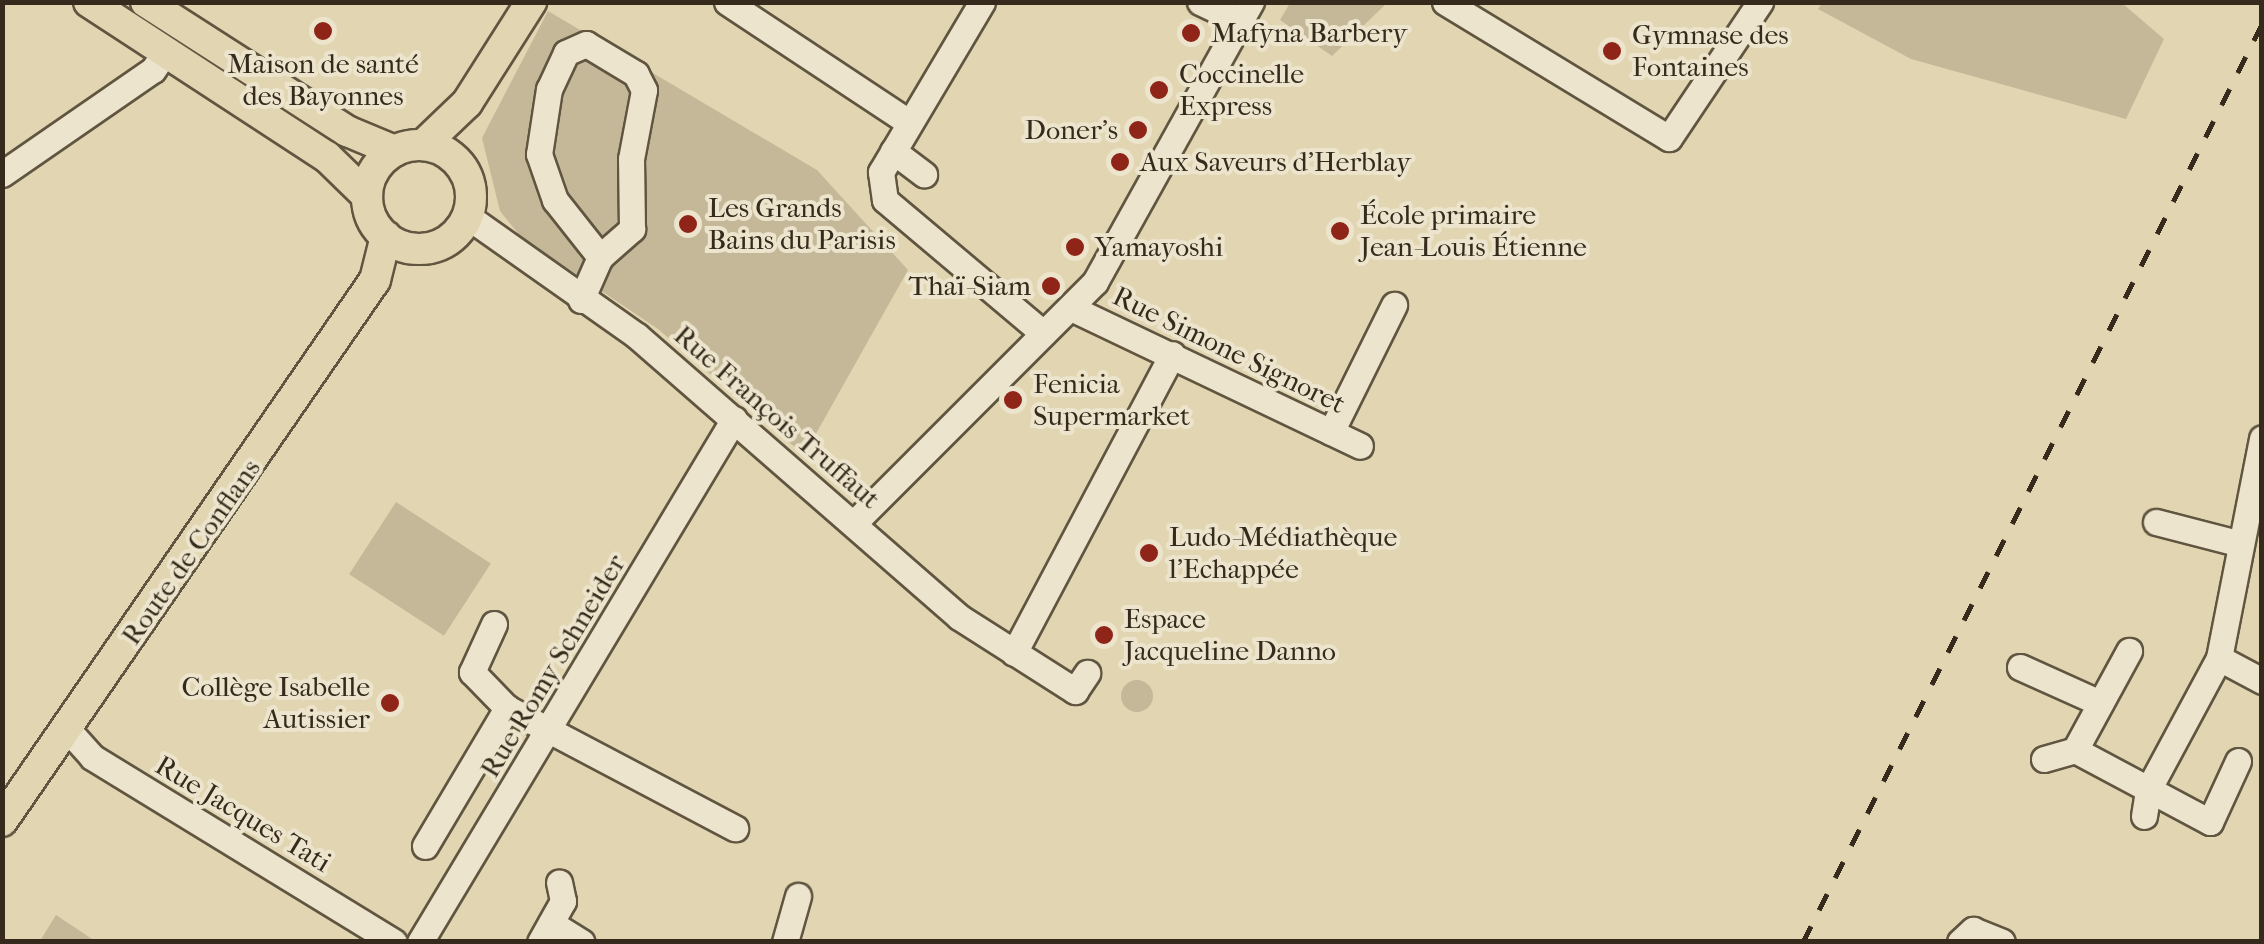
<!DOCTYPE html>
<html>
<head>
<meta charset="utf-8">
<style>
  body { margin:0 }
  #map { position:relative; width:2264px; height:944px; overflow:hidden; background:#e2d5b1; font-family:"IM FELL French Canon",serif }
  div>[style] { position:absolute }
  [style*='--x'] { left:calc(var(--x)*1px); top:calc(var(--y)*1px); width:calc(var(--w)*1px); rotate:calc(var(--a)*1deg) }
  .green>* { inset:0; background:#c5b898; transform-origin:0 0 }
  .round { border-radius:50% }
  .roads { filter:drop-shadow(2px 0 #605540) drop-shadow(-2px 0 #605540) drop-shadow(0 2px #605540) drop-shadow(0 -2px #605540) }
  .minor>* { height:25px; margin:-12.5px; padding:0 12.5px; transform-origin:12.5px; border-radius:12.5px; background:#ece4cc }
  .major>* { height:30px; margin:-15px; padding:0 15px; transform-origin:15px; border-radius:15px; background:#e2d5b1 }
  .major>.ring { margin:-15px; padding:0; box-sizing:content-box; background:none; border:30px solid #e2d5b1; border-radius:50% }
  .rail>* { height:5px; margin-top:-2.5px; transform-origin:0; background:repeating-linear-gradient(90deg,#352a1b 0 18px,transparent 0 36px) }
  .dots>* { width:28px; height:28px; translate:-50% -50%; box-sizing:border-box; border:5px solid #ece4cc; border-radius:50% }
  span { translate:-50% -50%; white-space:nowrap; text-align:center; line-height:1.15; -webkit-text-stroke:8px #ece4cc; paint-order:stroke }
  .poi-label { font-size:28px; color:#352a1b }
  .left { translate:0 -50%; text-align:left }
  .right { translate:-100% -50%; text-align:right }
  .street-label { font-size:28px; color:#352a1b }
  .frame { position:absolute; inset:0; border:5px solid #352a1b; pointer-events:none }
</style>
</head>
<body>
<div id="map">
  <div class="green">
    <i style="clip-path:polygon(1290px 3px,1290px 2px,1387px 3px,1332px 56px,1280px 20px)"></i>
    <i style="clip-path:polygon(1822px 3px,2122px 3px,2164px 39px,2126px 119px,1911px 59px,1818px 9px)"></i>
    <i style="clip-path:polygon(548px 11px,817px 170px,908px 270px,804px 455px,658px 329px,521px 237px,500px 211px,482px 138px)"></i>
    <i style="left:396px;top:502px;width:113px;height:86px;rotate:33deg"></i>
    <i class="round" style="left:1121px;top:680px;width:32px;height:32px"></i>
    <i style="clip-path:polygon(56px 915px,95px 941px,40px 941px)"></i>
  </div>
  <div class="roads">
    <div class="minor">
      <i style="--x:727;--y:2;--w:217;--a:33.5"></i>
      <i style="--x:982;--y:2;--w:198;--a:120.7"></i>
      <i style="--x:881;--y:172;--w:28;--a:82"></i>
      <i style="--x:885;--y:200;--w:207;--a:40.1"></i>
      <i style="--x:1200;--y:2;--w:44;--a:25.4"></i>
      <i style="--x:1445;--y:2;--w:262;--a:31.3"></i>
      <i style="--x:1669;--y:138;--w:164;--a:-56.2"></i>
      <i style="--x:893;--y:151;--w:39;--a:37"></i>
      <i style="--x:2;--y:174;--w:183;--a:-34.6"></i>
      <i style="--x:153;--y:70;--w:22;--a:-56"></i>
      <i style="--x:467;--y:216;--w:208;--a:35.2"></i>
      <i style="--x:637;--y:336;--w:427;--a:41.1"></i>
      <i style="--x:959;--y:617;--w:138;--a:32.5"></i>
      <i style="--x:1075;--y:691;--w:22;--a:-56"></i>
      <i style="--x:581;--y:300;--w:47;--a:-66.2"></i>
      <i style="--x:600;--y:257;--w:43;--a:-41.2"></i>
      <i style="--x:632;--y:229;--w:70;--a:-90.8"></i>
      <i style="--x:631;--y:159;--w:70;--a:-79.3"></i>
      <i style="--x:644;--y:90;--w:18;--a:-117"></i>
      <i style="--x:636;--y:74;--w:58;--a:-149"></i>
      <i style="--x:586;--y:44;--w:22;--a:156"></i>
      <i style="--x:566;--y:53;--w:40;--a:115"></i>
      <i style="--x:549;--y:89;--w:66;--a:98.7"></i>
      <i style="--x:539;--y:154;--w:49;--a:70.8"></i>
      <i style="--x:555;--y:200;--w:73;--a:51.7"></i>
      <i style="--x:1071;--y:308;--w:320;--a:25.5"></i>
      <i style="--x:1331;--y:432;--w:142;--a:-63.6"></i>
      <i style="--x:2156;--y:522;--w:84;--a:14.5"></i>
      <i style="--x:854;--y:523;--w:341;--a:-45"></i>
      <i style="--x:1095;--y:282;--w:321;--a:-60.9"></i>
      <i style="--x:494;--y:624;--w:53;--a:114.6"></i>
      <i style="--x:472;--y:672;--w:50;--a:45.8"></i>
      <i style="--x:1014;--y:653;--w:338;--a:-62.1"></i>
      <i style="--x:2219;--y:658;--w:49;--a:28.1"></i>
      <i style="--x:2020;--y:667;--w:88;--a:24.2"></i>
      <i style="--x:68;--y:730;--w:36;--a:48"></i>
      <i style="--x:92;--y:757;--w:354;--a:31.5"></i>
      <i style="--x:2075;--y:750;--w:153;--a:28.1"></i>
      <i style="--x:2210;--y:822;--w:67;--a:-65.3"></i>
      <i style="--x:2075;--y:750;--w:113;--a:-61.4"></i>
      <i style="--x:2044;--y:759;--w:32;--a:-16"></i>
      <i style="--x:2144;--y:816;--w:26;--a:-81"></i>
      <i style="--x:2148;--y:790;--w:150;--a:-61.7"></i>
      <i style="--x:2219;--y:658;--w:224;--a:-78.9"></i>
      <i style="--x:425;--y:846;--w:161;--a:-59.3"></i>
      <i style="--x:507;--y:708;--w:258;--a:27.8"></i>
      <i style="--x:551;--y:923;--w:36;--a:32"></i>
      <i style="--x:420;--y:942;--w:610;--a:-59.02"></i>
      <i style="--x:540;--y:942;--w:47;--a:-60.7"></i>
      <i style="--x:563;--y:901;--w:19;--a:-102"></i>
      <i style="--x:785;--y:942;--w:48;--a:-74.2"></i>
      <i style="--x:1960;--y:942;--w:18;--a:-43"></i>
      <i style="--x:1973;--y:930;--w:31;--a:22"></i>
    </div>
    <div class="major">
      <i style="--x:89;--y:2;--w:284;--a:33.1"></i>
      <i style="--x:327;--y:157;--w:56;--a:44.3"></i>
      <i style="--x:146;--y:2;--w:239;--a:32.7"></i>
      <i style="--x:347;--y:131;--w:52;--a:22.6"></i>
      <i style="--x:423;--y:145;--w:61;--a:-43.7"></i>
      <i style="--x:467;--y:103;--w:120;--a:-57.6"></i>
      <i class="ring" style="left:367px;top:145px;width:74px;height:74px"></i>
      <i style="--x:2;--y:821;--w:657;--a:-55.42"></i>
      <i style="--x:375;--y:280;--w:45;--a:-76"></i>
    </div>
  </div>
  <div class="rail">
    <i style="--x:1803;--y:942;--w:1026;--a:-63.43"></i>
  </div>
  <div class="dots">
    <i style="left:323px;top:31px;background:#8f2418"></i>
    <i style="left:1191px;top:33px;background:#8f2418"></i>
    <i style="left:1612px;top:51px;background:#8f2418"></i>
    <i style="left:1159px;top:90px;background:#8f2418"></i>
    <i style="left:1138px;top:130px;background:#8f2418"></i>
    <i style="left:1120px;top:162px;background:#8f2418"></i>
    <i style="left:688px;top:224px;background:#8f2418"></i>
    <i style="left:1340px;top:231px;background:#8f2418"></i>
    <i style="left:1075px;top:247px;background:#8f2418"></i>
    <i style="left:1051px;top:286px;background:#8f2418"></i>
    <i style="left:1013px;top:400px;background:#8f2418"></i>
    <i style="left:1149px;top:553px;background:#8f2418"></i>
    <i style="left:1104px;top:635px;background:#8f2418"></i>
    <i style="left:390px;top:703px;background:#8f2418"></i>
  </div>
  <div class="poi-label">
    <span class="left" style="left:1211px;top:33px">Mafyna Barbery</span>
    <span class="left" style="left:1632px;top:51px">Gymnase des<br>Fontaines</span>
    <span style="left:323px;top:80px">Maison de santé<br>des Bayonnes</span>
    <span class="left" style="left:1179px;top:90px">Coccinelle<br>Express</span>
    <span class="right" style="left:1118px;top:130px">Doner's</span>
    <span class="left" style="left:1140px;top:162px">Aux Saveurs d'Herblay</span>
    <span class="left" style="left:708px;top:224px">Les Grands<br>Bains du Parisis</span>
    <span class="left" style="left:1360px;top:231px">École primaire<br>Jean-Louis Étienne</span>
    <span class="left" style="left:1095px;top:247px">Yamayoshi</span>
    <span class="right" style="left:1031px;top:286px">Thaï-Siam</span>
    <span class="left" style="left:1033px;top:400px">Fenicia<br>Supermarket</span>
    <span class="left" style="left:1169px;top:553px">Ludo-Médiathèque<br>l'Echappée</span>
    <span class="left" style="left:1124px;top:635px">Espace<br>Jacqueline Danno</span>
    <span class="right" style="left:370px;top:703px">Collège Isabelle<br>Autissier</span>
  </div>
  <div class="street-label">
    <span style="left:1229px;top:350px;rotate:26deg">Rue Simone Signoret</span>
    <span style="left:777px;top:417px;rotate:41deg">Rue François Truffaut</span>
    <span style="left:191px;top:552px;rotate:-55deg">Route de Conflans</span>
    <span style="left:553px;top:666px;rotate:-59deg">Rue Romy Schneider</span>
    <span style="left:243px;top:814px;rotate:31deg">Rue Jacques Tati</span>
  </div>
  <div class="frame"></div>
</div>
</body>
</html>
